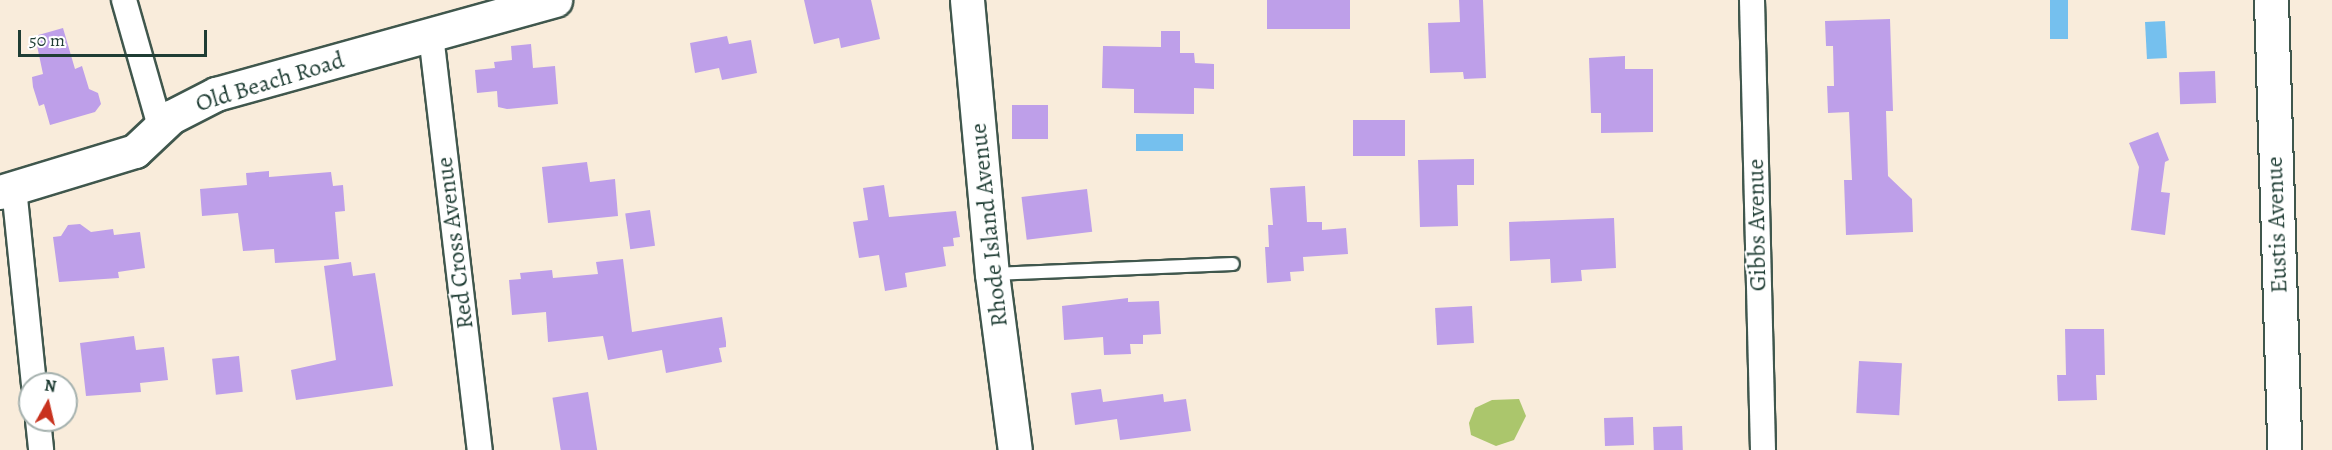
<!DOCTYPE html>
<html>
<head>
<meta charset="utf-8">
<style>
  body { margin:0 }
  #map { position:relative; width:2332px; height:450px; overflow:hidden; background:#f9ecdb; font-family:Alegreya,serif }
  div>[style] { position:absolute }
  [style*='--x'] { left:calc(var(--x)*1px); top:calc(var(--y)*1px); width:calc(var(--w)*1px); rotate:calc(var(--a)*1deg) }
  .green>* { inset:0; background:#abc66c }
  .water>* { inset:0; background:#75c0ee; transform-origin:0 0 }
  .building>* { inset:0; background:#be9fe9; transform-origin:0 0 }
  .roads { filter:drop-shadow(2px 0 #40574d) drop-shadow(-2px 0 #40574d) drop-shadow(0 2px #40574d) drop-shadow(0 -2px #40574d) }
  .lane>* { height:12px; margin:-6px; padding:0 6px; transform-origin:6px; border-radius:6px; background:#fff }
  .street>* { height:24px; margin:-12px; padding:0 12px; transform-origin:12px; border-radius:12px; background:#fff }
  .secondary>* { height:33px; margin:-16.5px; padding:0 16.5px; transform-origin:16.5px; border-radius:16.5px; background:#fff }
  span { translate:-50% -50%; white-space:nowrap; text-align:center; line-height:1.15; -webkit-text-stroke:4.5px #fff; paint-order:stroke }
  .street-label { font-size:24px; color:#1f3d34 }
  .north { position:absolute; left:18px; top:372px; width:60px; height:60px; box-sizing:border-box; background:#fff; border:2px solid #a5b1ae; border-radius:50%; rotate:8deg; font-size:16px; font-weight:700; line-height:24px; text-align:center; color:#1f3d34 }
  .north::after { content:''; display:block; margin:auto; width:21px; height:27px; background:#c8321e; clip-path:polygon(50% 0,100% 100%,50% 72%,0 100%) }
  .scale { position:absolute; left:18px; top:30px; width:189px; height:27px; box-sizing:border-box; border:3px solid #1f3d34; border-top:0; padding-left:8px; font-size:18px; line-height:21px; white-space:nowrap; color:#1f3d34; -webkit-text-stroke:4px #fff; paint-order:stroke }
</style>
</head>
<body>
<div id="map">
  <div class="green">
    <i style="clip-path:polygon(1519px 399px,1526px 416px,1514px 440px,1496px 446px,1471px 435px,1469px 423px,1475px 408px,1492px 400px)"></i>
  </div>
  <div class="water">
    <i style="left:2050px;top:0;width:18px;height:39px"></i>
    <i style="left:2165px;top:21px;width:37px;height:20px;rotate:87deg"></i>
    <i style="left:1136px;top:134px;width:47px;height:17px"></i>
  </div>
  <div class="building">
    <i style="clip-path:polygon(804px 0,871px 0,880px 39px,841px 48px,839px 38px,814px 44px)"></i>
    <i style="left:1267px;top:0;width:83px;height:29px"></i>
    <i style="clip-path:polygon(1459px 0,1483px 0,1486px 78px,1464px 79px,1463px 72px,1430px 73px,1428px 23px,1460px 22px)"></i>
    <i style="clip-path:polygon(1890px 19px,1893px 111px,1886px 111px,1888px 176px,1912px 199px,1913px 232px,1846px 235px,1844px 180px,1852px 180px,1849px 112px,1828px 113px,1827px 86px,1834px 86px,1833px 46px,1826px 46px,1825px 21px)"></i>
    <i style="clip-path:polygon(63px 28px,75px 69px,82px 66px,89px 89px,98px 93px,101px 104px,95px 112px,50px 125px,44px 104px,39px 106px,33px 87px,32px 77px,43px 74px,35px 36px)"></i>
    <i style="clip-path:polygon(1161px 31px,1180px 31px,1180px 53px,1194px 53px,1195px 63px,1214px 64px,1214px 89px,1194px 88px,1194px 114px,1134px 113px,1134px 89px,1102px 88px,1103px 46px,1161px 47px)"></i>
    <i style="clip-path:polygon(727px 36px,729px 44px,751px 40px,757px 73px,722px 80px,719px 68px,695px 73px,690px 43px)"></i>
    <i style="clip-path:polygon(531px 44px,533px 68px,555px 66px,558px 104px,507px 109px,498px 107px,497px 91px,477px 93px,475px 70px,495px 68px,494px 62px,512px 60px,511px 46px)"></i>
    <i style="clip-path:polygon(1625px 56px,1625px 69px,1653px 69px,1653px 132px,1601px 133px,1601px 113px,1591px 113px,1589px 58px)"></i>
    <i style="left:2215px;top:71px;width:32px;height:36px;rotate:88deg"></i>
    <i style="left:1012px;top:105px;width:36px;height:34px"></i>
    <i style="left:1405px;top:120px;width:36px;height:52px;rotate:90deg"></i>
    <i style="clip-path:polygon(2158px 132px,2169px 160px,2165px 162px,2161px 192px,2170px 193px,2165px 235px,2131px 230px,2139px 167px,2129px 143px)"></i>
    <i style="clip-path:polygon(1474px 159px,1474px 185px,1457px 185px,1458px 226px,1420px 227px,1418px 160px)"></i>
    <i style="clip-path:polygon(587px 162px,590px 182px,615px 179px,618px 216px,548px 223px,542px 167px)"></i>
    <i style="clip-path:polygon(269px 171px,269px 177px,331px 172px,333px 186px,343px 185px,345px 211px,335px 212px,339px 259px,275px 263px,274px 249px,243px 251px,238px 213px,202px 216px,200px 189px,247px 185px,246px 173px)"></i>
    <i style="clip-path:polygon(884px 185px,889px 217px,956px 211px,960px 237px,953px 238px,954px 246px,943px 247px,946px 266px,905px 273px,907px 287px,885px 291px,879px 255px,859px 258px,853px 222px,868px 220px,863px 188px)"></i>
    <i style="clip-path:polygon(1305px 186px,1307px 222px,1322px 222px,1322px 230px,1346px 228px,1348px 254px,1303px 257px,1304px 271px,1290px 272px,1291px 281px,1267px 283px,1265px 247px,1269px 247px,1268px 225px,1273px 225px,1270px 188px)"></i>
    <i style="left:1087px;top:189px;width:43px;height:66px;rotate:83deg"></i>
    <i style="left:650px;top:210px;width:36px;height:25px;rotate:82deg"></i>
    <i style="clip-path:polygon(1614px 218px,1616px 268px,1581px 270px,1582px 281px,1551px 283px,1550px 259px,1510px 261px,1509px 222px)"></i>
    <i style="clip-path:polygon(80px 224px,91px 232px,113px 229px,114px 235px,140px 232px,145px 268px,118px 272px,119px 278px,59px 282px,53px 237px,61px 236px,68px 225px)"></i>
    <i style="clip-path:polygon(623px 259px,632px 332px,722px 317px,726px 342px,726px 347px,719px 348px,722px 362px,666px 373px,662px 350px,608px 360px,603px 336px,548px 342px,546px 312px,512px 315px,509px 280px,521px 279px,520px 273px,552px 270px,553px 278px,598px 274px,596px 262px)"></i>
    <i style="clip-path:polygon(351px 262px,353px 276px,375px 273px,393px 386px,296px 400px,291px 370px,336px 360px,324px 266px)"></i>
    <i style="clip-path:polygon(1128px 298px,1128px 302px,1159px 301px,1161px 334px,1143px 335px,1143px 344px,1130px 344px,1131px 354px,1104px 355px,1103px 337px,1064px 340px,1062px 306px)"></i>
    <i style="left:1472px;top:306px;width:37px;height:37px;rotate:87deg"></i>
    <i style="clip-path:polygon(2065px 329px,2104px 329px,2105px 375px,2096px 375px,2097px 400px,2058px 401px,2057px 375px,2066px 375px)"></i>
    <i style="clip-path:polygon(134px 336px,136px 350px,164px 347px,168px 380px,140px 383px,141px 392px,86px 396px,80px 343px)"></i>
    <i style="left:239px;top:356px;width:36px;height:27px;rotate:84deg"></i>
    <i style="left:1859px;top:361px;width:43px;height:52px;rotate:3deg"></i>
    <i style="clip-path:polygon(1101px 389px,1103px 402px,1163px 394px,1164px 402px,1186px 399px,1191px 431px,1120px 440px,1117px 419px,1075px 425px,1071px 393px)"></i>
    <i style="left:588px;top:392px;width:59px;height:36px;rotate:81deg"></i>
    <i style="left:1633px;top:417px;width:28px;height:29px;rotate:88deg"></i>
    <i style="left:1682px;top:426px;width:24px;height:29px;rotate:88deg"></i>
  </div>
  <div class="roads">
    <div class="lane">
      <i style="--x:993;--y:274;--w:240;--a:-2.4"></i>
    </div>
    <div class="street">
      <i style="--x:124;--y:0;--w:135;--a:74.1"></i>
      <i style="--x:1752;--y:0;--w:450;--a:88.6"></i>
      <i style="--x:431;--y:35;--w:418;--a:83.3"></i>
      <i style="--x:14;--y:188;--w:197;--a:84.2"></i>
      <i style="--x:38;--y:420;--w:30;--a:84"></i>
    </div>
    <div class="secondary">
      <i style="--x:967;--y:0;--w:275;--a:84.8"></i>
      <i style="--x:992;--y:274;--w:177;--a:82.6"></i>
      <i style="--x:2271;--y:0;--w:450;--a:88.3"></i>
      <i style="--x:0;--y:192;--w:141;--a:-16.9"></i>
      <i style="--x:135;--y:151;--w:50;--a:-43.4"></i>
      <i style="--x:171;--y:117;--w:51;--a:-27.1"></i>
      <i style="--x:216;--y:94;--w:352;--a:-15.5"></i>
    </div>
  </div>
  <div class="street-label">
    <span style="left:270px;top:82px;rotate:-17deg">Old Beach Road</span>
    <span style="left:989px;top:225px;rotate:-96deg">Rhode Island Avenue</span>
    <span style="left:1757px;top:225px;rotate:-91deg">Gibbs Avenue</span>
    <span style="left:2277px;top:225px;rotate:-92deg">Eustis Avenue</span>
    <span style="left:455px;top:243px;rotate:-97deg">Red Cross Avenue</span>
  </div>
  <div class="north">N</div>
  <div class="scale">50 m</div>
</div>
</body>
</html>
